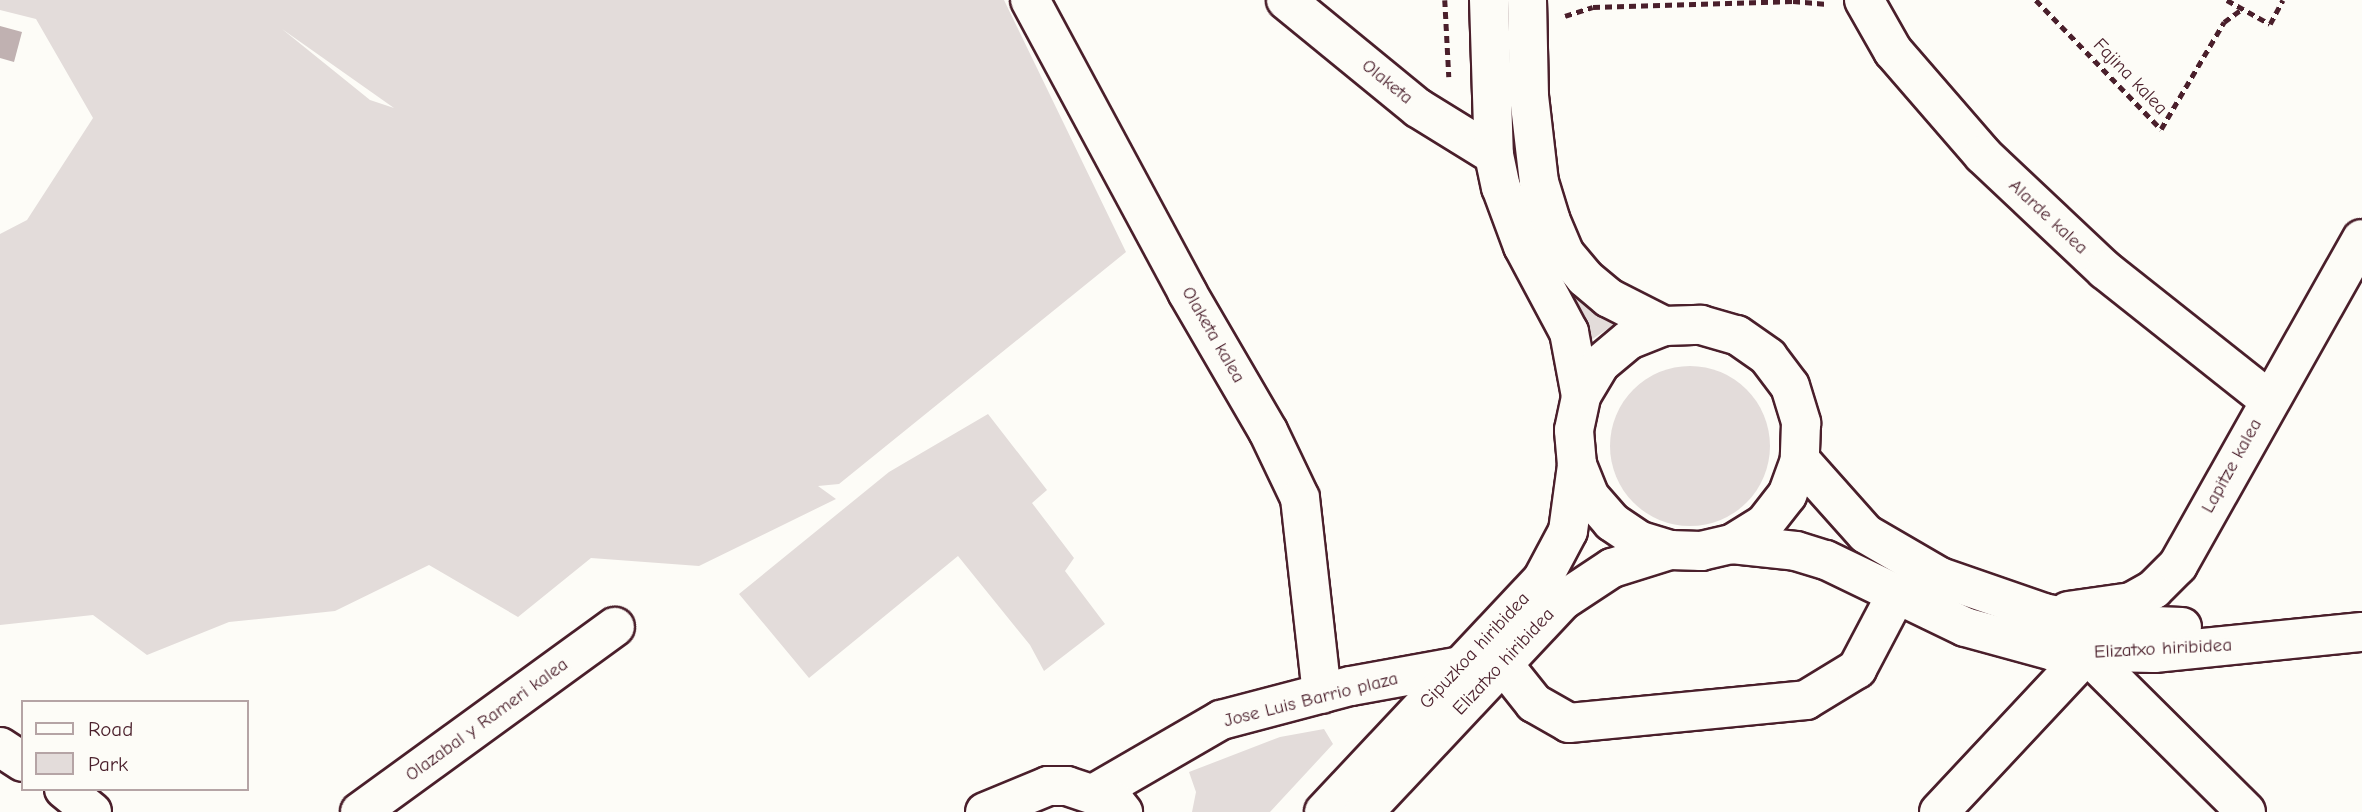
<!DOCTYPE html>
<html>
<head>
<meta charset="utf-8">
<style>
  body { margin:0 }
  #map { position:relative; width:2362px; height:812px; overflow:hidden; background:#fdfcf7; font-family:"Comic Neue",sans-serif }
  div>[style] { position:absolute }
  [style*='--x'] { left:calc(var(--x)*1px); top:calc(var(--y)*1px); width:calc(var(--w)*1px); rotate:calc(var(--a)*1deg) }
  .green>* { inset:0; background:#e3dcda }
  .round { border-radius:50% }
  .water>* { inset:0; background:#c0b1b1 }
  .path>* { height:4.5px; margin-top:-2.25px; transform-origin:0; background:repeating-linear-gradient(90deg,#4a1f2b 0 7px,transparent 0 12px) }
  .roads { filter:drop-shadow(2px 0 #4a1f2b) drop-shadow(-2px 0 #4a1f2b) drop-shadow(0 2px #4a1f2b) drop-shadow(0 -2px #4a1f2b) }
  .minor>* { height:38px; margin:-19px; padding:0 19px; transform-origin:19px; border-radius:19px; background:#fdfcf7 }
  .major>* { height:38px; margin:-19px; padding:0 19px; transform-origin:19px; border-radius:19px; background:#fdfcf7 }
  span { translate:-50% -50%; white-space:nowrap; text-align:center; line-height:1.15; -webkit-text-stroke:6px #fdfcf7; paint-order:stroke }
  .street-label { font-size:19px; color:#4a1f2b }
  .legend { position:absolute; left:21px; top:700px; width:228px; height:91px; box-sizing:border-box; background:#fdfcf7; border:2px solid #b5a4a5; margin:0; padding:9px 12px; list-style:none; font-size:21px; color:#4a1f2b }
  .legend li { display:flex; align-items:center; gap:14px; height:35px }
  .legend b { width:35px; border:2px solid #b5a4a5 }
</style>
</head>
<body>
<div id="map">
  <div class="green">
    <i style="clip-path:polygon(evenodd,0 0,1004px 0,1126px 252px,839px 484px,818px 486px,836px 499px,699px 566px,591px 558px,518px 617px,429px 565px,335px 611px,229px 622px,147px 655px,93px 615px,0 625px,0 234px,27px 220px,93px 118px,36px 19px,0 10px,0 0,282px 29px,394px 108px,370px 100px,282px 29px)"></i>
    <i style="clip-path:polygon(1562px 279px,1582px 302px,1615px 324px,1591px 340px)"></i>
    <i class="round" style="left:1610px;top:366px;width:160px;height:160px"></i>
    <i style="clip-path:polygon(988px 414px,1047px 490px,1032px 503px,1074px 558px,1065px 571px,1105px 624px,1044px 671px,1030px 645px,958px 556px,809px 678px,739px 594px,889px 472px)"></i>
    <i style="clip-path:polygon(1324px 729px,1333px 744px,1270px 812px,1192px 812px,1196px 792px,1189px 772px,1280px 737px)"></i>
  </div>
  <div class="water">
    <i style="clip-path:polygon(0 26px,22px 32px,14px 62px,0 58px)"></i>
  </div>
  <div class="path">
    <i style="--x:1445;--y:0;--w:77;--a:87"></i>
    <i style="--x:2036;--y:0;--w:180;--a:45.9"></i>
    <i style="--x:2161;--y:129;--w:124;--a:-59.5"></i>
    <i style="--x:2224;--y:22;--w:22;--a:-36"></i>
    <i style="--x:2227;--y:0;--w:49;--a:29.2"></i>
    <i style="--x:2270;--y:24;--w:27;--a:-62"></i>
    <i style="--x:1565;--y:16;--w:29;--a:-18"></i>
    <i style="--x:1593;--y:7;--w:200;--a:-1.7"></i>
    <i style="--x:1793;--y:1;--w:34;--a:5"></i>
  </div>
  <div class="roads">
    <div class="minor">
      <i style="--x:1030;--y:0;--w:332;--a:61.7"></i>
      <i style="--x:1187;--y:292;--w:161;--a:59.8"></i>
      <i style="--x:1268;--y:431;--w:74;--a:64.5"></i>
      <i style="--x:1300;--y:498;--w:197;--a:83.6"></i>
      <i style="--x:1286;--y:0;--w:171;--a:39.3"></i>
      <i style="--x:1418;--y:108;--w:89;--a:31.7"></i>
      <i style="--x:1489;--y:0;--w:155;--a:88.2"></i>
      <i style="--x:1494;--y:155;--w:33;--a:78"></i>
      <i style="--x:1501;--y:187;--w:63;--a:69.6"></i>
      <i style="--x:1523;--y:246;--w:98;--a:61.9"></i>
      <i style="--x:1569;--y:332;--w:65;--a:79.4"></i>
      <i style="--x:1527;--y:0;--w:96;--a:88.8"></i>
      <i style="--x:1529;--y:96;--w:87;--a:83.4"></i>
      <i style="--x:1539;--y:182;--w:39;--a:73"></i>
      <i style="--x:1550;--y:219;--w:38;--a:67"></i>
      <i style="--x:1565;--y:254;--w:31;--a:50"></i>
      <i style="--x:1585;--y:278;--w:31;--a:40"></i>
      <i style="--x:1609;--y:298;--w:62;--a:27"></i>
      <i style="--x:1864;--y:0;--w:59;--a:60.4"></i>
      <i style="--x:1893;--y:51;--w:138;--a:49.1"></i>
      <i style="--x:1983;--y:155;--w:168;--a:43.3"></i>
      <i style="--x:2105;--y:270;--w:208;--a:38.4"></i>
      <i style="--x:2068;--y:611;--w:64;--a:-8.1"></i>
      <i style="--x:2131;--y:602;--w:26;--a:-29"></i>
      <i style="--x:2154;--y:589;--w:34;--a:-45"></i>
      <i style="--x:2178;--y:565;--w:374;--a:-60.6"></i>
      <i style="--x:1503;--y:664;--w:50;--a:51.5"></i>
      <i style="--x:1534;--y:703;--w:40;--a:29.7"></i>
      <i style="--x:1569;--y:723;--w:238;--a:-5.5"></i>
      <i style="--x:1806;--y:700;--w:60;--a:-31.3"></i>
      <i style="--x:1857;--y:669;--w:84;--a:-62.2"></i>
      <i style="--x:0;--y:747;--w:27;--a:33"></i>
      <i style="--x:64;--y:789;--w:36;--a:39"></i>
      <i style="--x:1095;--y:793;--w:146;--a:-30.1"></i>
      <i style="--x:1221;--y:720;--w:134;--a:-14.7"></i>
      <i style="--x:1351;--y:686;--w:112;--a:-10.3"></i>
      <i style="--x:360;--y:812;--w:315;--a:-36"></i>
      <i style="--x:985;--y:812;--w:68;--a:-22.4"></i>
      <i style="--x:1048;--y:786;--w:19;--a:0"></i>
      <i style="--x:1067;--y:786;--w:51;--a:18.4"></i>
      <i style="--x:1115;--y:802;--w:13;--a:51"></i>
      <i style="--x:1939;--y:812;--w:216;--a:-46.9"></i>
      <i style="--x:2087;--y:654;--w:224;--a:44.8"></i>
    </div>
    <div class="major">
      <i style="--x:1800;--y:460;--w:99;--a:48.3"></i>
      <i style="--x:1866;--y:534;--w:86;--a:30.2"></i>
      <i style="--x:1940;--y:577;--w:110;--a:19.1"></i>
      <i style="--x:2044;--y:613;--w:55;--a:11.5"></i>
      <i style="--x:2098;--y:624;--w:84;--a:2"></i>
      <i style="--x:1670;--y:550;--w:31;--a:-163"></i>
      <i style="--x:1640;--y:541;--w:34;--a:-146"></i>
      <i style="--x:1612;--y:522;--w:33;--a:-131"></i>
      <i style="--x:1590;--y:497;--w:35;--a:-112"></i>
      <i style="--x:1577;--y:465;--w:35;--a:-95"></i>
      <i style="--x:1574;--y:430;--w:35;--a:-78"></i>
      <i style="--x:1581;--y:396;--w:37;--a:-59"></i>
      <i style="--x:1600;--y:364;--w:38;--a:-40"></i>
      <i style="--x:1629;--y:340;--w:38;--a:-22"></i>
      <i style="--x:1664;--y:326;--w:37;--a:-2"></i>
      <i style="--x:1701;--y:325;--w:37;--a:16"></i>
      <i style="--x:1737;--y:335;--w:38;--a:35"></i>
      <i style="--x:1768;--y:357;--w:36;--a:53"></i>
      <i style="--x:1790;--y:386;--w:39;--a:73"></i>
      <i style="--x:1801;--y:423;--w:37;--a:92"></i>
      <i style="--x:1800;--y:460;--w:37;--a:110"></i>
      <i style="--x:1787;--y:495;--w:37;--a:128"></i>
      <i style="--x:1764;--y:524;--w:38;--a:148"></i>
      <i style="--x:1324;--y:812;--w:318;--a:-46.8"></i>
      <i style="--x:1542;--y:580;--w:55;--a:-62"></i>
      <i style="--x:1568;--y:531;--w:67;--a:-82.2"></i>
      <i style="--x:1364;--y:812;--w:289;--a:-46.8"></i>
      <i style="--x:1562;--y:601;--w:60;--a:-33.4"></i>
      <i style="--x:1612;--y:568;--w:61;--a:-17.2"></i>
      <i style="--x:1670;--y:550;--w:31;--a:2"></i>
      <i style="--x:1701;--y:551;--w:32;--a:-13"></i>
      <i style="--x:1732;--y:544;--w:64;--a:6.2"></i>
      <i style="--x:1796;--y:551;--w:31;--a:17"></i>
      <i style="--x:1826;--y:560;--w:154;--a:25.7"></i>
      <i style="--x:1965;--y:627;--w:91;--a:15.3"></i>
      <i style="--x:2053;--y:651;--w:101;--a:1.1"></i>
      <i style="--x:2154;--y:653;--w:209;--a:-5.8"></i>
    </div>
  </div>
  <div class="street-label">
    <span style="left:2130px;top:77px;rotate:46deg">Fajina kalea</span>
    <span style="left:1387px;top:82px;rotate:39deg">Olaketa</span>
    <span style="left:2048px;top:217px;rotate:43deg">Alarde kalea</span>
    <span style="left:1213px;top:335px;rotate:60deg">Olaketa kalea</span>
    <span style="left:2232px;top:466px;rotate:-61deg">Lapitze kalea</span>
    <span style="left:2163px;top:649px;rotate:-3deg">Elizatxo hiribidea</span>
    <span style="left:1475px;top:651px;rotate:-47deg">Gipuzkoa hiribidea</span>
    <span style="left:1504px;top:662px;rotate:-47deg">Elizatxo hiribidea</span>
    <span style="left:1311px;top:700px;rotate:-14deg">Jose Luis Barrio plaza</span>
    <span style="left:487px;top:720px;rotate:-36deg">Olazabal y Rameri kalea</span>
  </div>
  <ul class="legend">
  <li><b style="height:9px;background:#fdfcf7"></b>Road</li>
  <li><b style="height:19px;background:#e3dcda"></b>Park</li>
  </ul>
</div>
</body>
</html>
